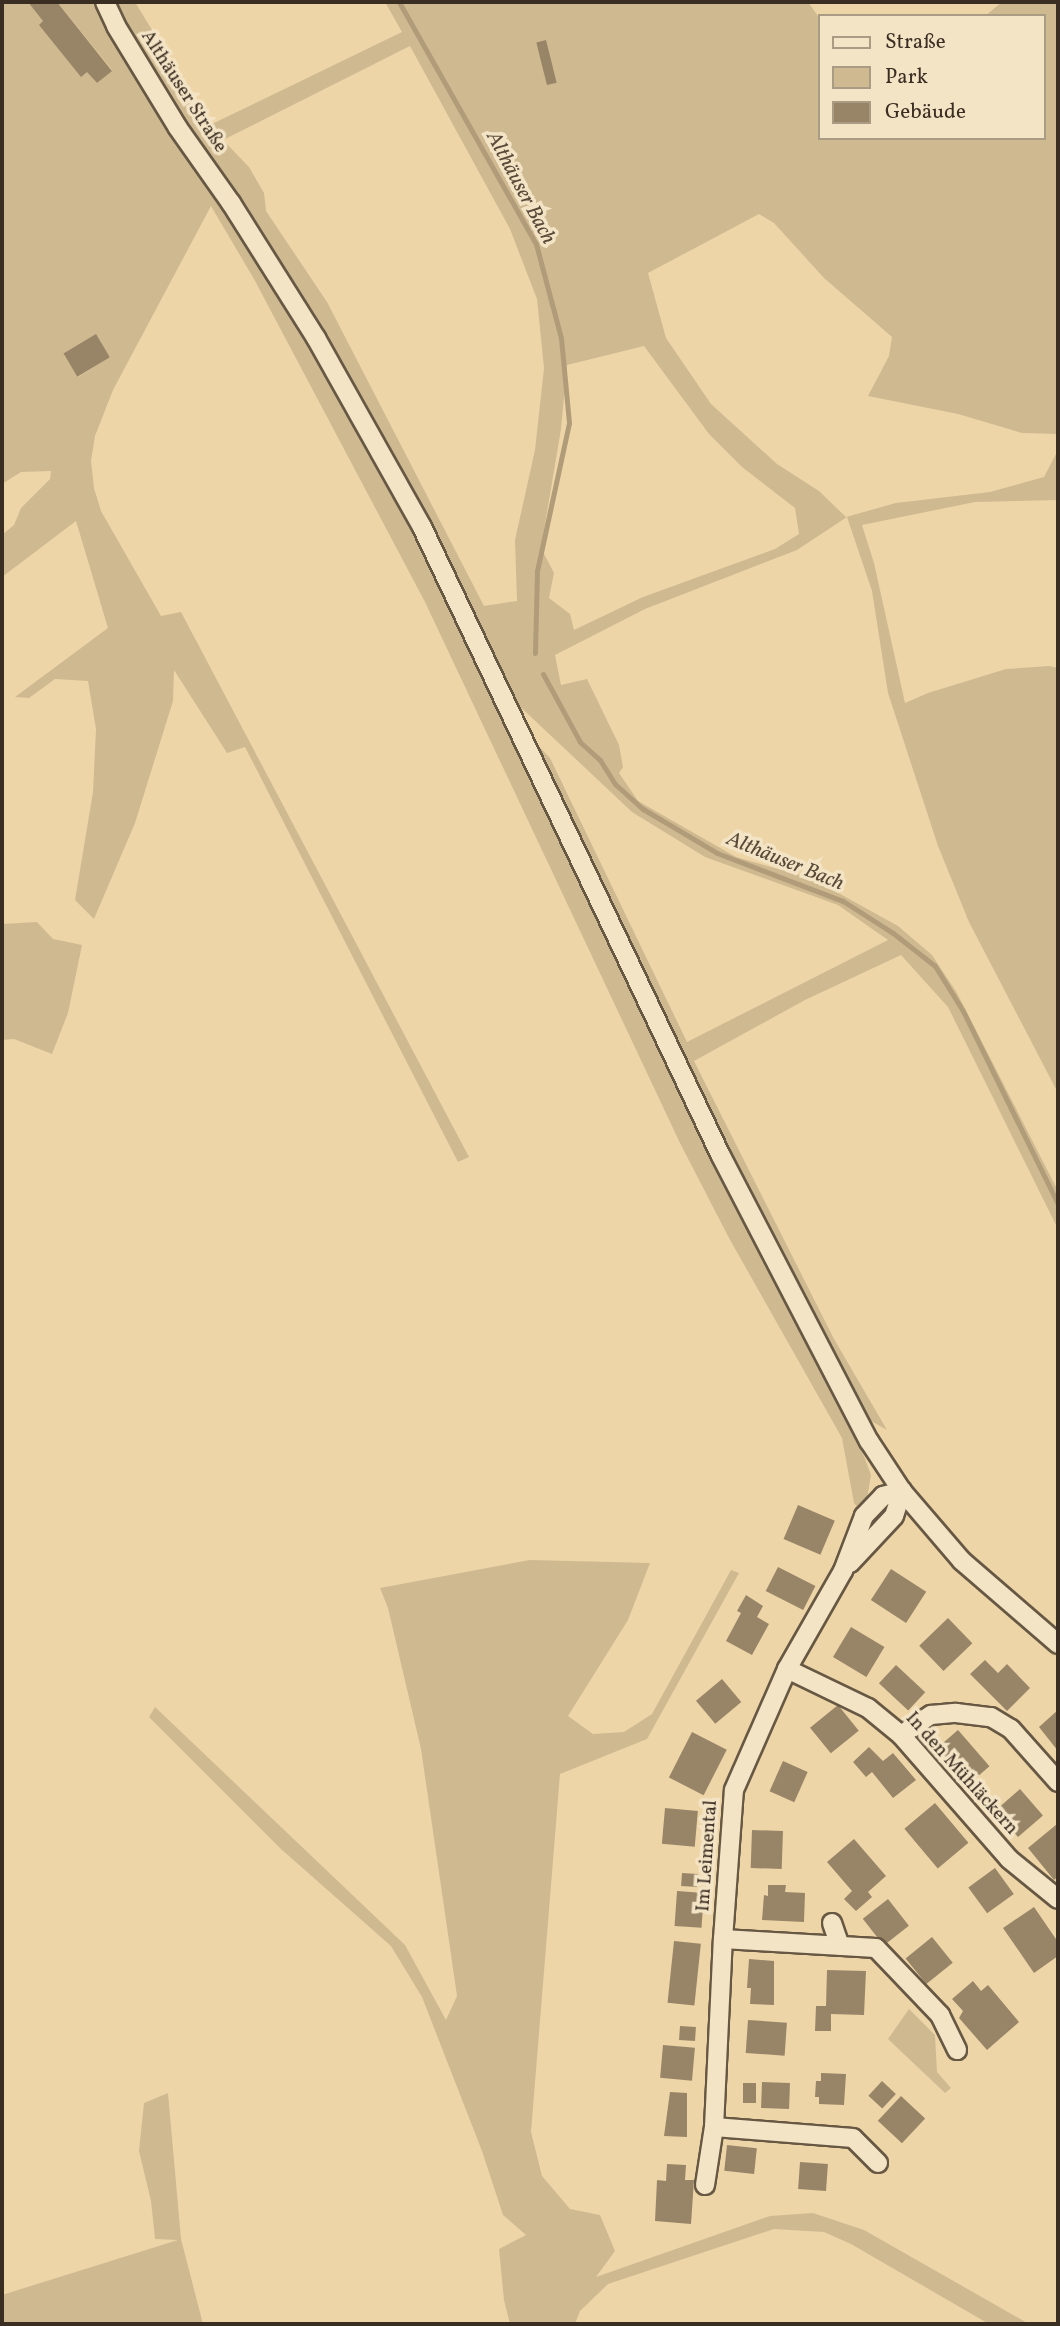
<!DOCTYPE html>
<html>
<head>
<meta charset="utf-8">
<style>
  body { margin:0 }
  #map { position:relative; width:1060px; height:2326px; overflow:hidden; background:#eed5a7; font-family:Vollkorn,serif }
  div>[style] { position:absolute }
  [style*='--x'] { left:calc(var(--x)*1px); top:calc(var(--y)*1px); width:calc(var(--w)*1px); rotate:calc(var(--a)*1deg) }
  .green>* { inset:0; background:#cfb991 }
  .stream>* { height:5px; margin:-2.5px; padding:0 2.5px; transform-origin:2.5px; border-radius:2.5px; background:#b19c7a }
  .building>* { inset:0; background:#988568; transform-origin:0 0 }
  .roads { filter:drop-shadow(2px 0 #675844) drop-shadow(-2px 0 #675844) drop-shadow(0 2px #675844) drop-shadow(0 -2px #675844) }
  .minor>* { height:18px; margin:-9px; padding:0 9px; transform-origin:9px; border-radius:9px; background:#f4e4c6 }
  span { translate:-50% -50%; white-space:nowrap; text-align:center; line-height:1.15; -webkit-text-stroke:7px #f4e4c6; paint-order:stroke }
  .street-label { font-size:19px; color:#3a2e23 }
  .water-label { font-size:21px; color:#584a39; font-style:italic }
  .frame { position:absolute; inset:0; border:4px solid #3a2e23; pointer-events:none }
  .legend { position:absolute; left:818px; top:14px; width:228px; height:126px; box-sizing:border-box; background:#f4e4c6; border:2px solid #aa9b85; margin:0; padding:9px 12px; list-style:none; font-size:21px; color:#3a2e23 }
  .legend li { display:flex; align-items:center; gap:14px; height:35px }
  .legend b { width:35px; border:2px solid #aa9b85 }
</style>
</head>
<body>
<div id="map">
  <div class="green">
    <i style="clip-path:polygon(evenodd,28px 2px,97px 83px,112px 70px,57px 2px,135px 2px,210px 125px,402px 32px,385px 2px,808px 2px,820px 19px,820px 138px,1044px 138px,1044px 16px,985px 16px,1002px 2px,1058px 2px,1058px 434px,1022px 433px,958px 414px,868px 396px,889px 356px,892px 337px,824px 278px,774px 223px,759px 214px,648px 273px,666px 338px,711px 404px,777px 464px,819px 491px,846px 517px,896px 503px,990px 492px,1044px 477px,1058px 450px,1058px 500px,975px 502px,862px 525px,874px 563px,905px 703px,928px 693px,1006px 669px,1049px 666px,1058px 668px,1058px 1093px,969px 922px,938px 846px,888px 693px,872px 591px,847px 517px,797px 550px,645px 609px,555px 655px,561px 685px,587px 679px,619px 745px,623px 767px,619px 773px,638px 801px,736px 857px,813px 879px,898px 926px,932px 955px,957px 993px,1058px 1191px,1058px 1229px,948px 1007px,901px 955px,805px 1000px,694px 1061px,834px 1339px,887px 1430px,871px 1421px,853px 1391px,831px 1368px,871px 1475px,864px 1516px,854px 1503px,842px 1438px,729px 1238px,680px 1143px,425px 602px,254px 279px,211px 206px,113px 390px,95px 436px,91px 461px,94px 488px,101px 511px,161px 616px,181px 612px,469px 1157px,458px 1162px,245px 747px,227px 753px,174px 670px,173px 701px,135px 823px,94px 919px,75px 900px,93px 792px,96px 729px,88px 681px,55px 679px,29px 698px,15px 697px,108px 628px,76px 521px,2px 577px,2px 535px,14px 525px,21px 508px,50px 479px,51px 471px,21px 472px,2px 484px,2px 4px,28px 2px,410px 46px,510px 229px,537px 299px,544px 368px,535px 450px,515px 540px,517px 601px,484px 606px,327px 302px,266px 211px,264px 193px,249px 167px,223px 140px,410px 46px,28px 2px,95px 335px,110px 357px,78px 377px,64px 355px,95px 335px,28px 2px,644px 346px,709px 434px,742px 467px,795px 508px,799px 534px,775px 549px,643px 597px,574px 630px,570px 614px,549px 598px,554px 573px,541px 548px,561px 429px,567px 365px,644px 346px,28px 2px,496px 684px,632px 812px,705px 857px,838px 905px,888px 940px,687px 1042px,550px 758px,509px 715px,496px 684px)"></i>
    <i style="clip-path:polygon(37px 922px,53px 939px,82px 945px,68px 1013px,52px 1054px,14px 1039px,2px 1040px,2px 924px)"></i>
    <i style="clip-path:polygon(530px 1560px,650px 1563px,628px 1620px,568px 1716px,593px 1734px,624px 1732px,652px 1714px,731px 1570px,739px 1573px,647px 1739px,560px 1774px,531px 2132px,542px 2176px,570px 2209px,600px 2215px,615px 2251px,596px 2277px,770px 2216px,813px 2213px,864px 2230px,1029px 2324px,989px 2324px,851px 2244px,824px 2232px,774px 2229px,608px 2284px,580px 2311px,575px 2324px,510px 2324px,504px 2300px,499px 2249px,526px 2235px,503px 2215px,482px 2151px,422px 1997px,391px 1946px,281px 1849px,149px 1717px,155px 1707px,405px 1945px,446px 2020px,457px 1996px,421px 1749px,388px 1608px,380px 1588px)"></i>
    <i style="clip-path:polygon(909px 2009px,935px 2035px,937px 2072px,951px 2088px,945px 2093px,888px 2039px)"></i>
    <i style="clip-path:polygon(168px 2093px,181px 2239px,203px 2324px,2px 2324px,2px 2295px,178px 2240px,155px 2239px,151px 2201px,139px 2151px,144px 2103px)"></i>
  </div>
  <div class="stream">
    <i style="--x:399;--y:2;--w:278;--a:60.5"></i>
    <i style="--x:536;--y:244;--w:97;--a:75.1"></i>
    <i style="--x:561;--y:338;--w:85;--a:84.6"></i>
    <i style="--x:569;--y:423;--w:151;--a:102.2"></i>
    <i style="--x:537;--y:571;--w:82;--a:91.4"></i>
    <i style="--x:543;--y:674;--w:77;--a:61.4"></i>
    <i style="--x:580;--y:742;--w:27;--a:42"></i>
    <i style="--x:600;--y:760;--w:28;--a:58"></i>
    <i style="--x:615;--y:784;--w:38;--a:42"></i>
    <i style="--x:643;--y:809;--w:86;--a:30.7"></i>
    <i style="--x:717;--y:853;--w:135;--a:20.9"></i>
    <i style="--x:843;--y:901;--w:59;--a:32.6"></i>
    <i style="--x:893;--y:933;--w:53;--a:38.2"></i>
    <i style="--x:935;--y:966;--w:53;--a:58.1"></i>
    <i style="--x:963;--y:1011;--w:215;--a:63.8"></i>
  </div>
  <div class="building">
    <i style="clip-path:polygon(28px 2px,57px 2px,112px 71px,97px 83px,87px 72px,81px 77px,39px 25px,43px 21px)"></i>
    <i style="left:546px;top:40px;width:44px;height:10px;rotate:76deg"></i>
    <i style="left:96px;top:334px;width:27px;height:38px;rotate:59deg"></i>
    <i style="left:798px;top:1505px;width:40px;height:37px;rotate:23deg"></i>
    <i style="left:778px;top:1567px;width:42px;height:27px;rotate:27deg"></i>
    <i style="left:891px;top:1569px;width:42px;height:37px;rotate:33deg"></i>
    <i style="clip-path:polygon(746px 1595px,763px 1606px,757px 1617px,769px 1624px,752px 1655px,726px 1641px,741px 1613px,737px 1611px)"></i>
    <i style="left:948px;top:1618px;width:35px;height:40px;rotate:46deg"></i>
    <i style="left:851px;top:1627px;width:39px;height:35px;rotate:31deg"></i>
    <i style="clip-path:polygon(985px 1660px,998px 1673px,1007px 1664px,1030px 1688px,1007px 1711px,970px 1674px)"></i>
    <i style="left:896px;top:1665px;width:40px;height:25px;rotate:43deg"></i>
    <i style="left:722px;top:1679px;width:30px;height:34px;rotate:50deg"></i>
    <i style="left:838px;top:1705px;width:33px;height:36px;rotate:51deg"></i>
    <i style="clip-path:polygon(1058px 1710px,1058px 1751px,1039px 1727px)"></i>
    <i style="left:958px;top:1730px;width:48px;height:28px;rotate:49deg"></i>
    <i style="left:692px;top:1732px;width:39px;height:51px;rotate:27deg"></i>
    <i style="clip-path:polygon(869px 1747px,883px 1761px,893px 1753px,916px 1780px,893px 1798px,872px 1772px,866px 1777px,853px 1762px)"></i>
    <i style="left:783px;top:1761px;width:27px;height:33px;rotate:24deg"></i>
    <i style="left:1020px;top:1789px;width:35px;height:33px;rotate:49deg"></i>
    <i style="left:935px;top:1803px;width:52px;height:40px;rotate:50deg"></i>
    <i style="left:665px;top:1808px;width:33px;height:36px;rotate:5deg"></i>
    <i style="clip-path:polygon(1057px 1824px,1058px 1877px,1054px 1880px,1028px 1848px)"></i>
    <i style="left:752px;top:1830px;width:31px;height:38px;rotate:2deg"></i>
    <i style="clip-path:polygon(854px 1839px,886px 1876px,868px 1892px,872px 1897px,856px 1911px,844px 1899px,852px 1891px,827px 1862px)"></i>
    <i style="left:995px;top:1868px;width:32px;height:33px;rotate:54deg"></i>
    <i style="left:682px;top:1873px;width:16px;height:13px;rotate:4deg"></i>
    <i style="clip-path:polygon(768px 1885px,786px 1885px,785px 1892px,805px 1893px,804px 1922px,762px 1920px,764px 1895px,768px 1896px)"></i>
    <i style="left:677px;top:1891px;width:27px;height:35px;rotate:4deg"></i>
    <i style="left:888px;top:1899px;width:34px;height:32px;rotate:52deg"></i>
    <i style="clip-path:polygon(1034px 1907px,1058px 1942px,1058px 1956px,1034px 1973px,1003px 1928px)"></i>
    <i style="left:932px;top:1937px;width:33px;height:34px;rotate:51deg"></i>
    <i style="left:674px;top:1941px;width:27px;height:62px;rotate:6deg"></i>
    <i style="clip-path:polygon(749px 1959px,774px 1961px,774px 2005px,750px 2004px,751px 1988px,747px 1988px)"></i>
    <i style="clip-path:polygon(827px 1970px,866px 1971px,864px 2015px,831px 2014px,831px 2031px,815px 2031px,816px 2006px,826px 2006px)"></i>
    <i style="clip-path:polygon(973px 1981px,981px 1991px,988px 1985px,1019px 2022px,987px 2050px,959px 2018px,963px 2011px,952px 1999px)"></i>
    <i style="left:748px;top:2020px;width:39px;height:33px;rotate:4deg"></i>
    <i style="left:680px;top:2026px;width:16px;height:14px;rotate:4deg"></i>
    <i style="left:663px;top:2045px;width:32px;height:33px;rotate:5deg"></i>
    <i style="clip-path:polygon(821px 2073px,846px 2074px,844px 2105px,819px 2104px,819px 2097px,815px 2097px,816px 2081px,821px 2081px)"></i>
    <i style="left:882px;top:2081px;width:19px;height:20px;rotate:43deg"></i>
    <i style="left:762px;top:2082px;width:28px;height:26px;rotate:2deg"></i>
    <i style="left:743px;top:2083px;width:13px;height:20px"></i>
    <i style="clip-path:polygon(670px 2092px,687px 2093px,687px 2137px,664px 2136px)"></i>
    <i style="left:901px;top:2096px;width:33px;height:34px;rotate:43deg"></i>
    <i style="left:727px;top:2145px;width:30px;height:26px;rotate:6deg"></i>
    <i style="left:800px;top:2162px;width:28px;height:27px;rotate:4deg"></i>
    <i style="clip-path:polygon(667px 2164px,686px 2165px,685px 2180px,694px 2180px,691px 2224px,655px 2221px,657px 2180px,666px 2181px)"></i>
  </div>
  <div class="roads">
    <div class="minor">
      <i style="--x:105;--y:2;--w:26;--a:65"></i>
      <i style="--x:116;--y:26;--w:119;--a:58.7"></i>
      <i style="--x:178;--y:128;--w:92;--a:54.8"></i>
      <i style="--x:231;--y:203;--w:160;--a:57.8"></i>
      <i style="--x:316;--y:338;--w:217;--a:60.7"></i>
      <i style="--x:422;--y:527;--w:696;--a:64.58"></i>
      <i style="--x:721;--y:1156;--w:321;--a:62.6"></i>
      <i style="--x:869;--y:1441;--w:60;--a:56.6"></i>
      <i style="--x:902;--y:1491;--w:92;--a:49.4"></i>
      <i style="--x:962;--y:1561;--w:127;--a:40.8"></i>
      <i style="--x:850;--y:1563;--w:64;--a:-46.9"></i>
      <i style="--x:894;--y:1516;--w:26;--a:-72"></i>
      <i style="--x:787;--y:1669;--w:90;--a:25.7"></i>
      <i style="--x:868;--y:1708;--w:43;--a:39.3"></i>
      <i style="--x:901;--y:1735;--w:164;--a:48.9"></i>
      <i style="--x:1009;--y:1859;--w:63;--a:39.2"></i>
      <i style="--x:901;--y:1735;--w:36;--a:-34"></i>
      <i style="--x:931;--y:1715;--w:25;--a:-5"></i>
      <i style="--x:956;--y:1713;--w:35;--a:7"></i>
      <i style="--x:991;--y:1717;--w:23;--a:31"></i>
      <i style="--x:1011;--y:1729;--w:71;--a:48.4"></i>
      <i style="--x:832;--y:1923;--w:24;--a:71"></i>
      <i style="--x:723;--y:1939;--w:153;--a:3.4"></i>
      <i style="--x:876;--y:1948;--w:93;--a:46.3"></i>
      <i style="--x:940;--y:2015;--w:39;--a:64"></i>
      <i style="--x:878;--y:2163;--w:35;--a:-135"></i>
      <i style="--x:853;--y:2138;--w:139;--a:-175.5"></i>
      <i style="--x:714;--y:2127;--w:188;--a:-87.3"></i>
      <i style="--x:723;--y:1939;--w:149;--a:-85.8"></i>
      <i style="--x:734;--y:1790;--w:132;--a:-66.3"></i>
      <i style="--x:787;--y:1669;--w:113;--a:-60.3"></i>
      <i style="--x:843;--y:1571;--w:59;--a:-69.1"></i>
      <i style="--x:864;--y:1516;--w:28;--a:-46"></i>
      <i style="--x:883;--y:1496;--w:20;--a:-15"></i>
      <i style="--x:705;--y:2185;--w:59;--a:-81.2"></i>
    </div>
  </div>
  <div class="street-label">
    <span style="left:183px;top:92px;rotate:57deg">Althäuser Straße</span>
    <span style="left:961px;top:1774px;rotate:48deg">In den Mühläckern</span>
    <span style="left:708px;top:1856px;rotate:-86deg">Im Leimental</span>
  </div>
  <div class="water-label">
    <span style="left:520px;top:188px;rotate:62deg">Althäuser Bach</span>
    <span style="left:785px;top:862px;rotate:22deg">Althäuser Bach</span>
  </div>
  <div class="frame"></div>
  <ul class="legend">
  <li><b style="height:9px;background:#f4e4c6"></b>Straße</li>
  <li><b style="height:19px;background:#cfb991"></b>Park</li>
  <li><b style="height:19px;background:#988568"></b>Gebäude</li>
  </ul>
</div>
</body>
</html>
